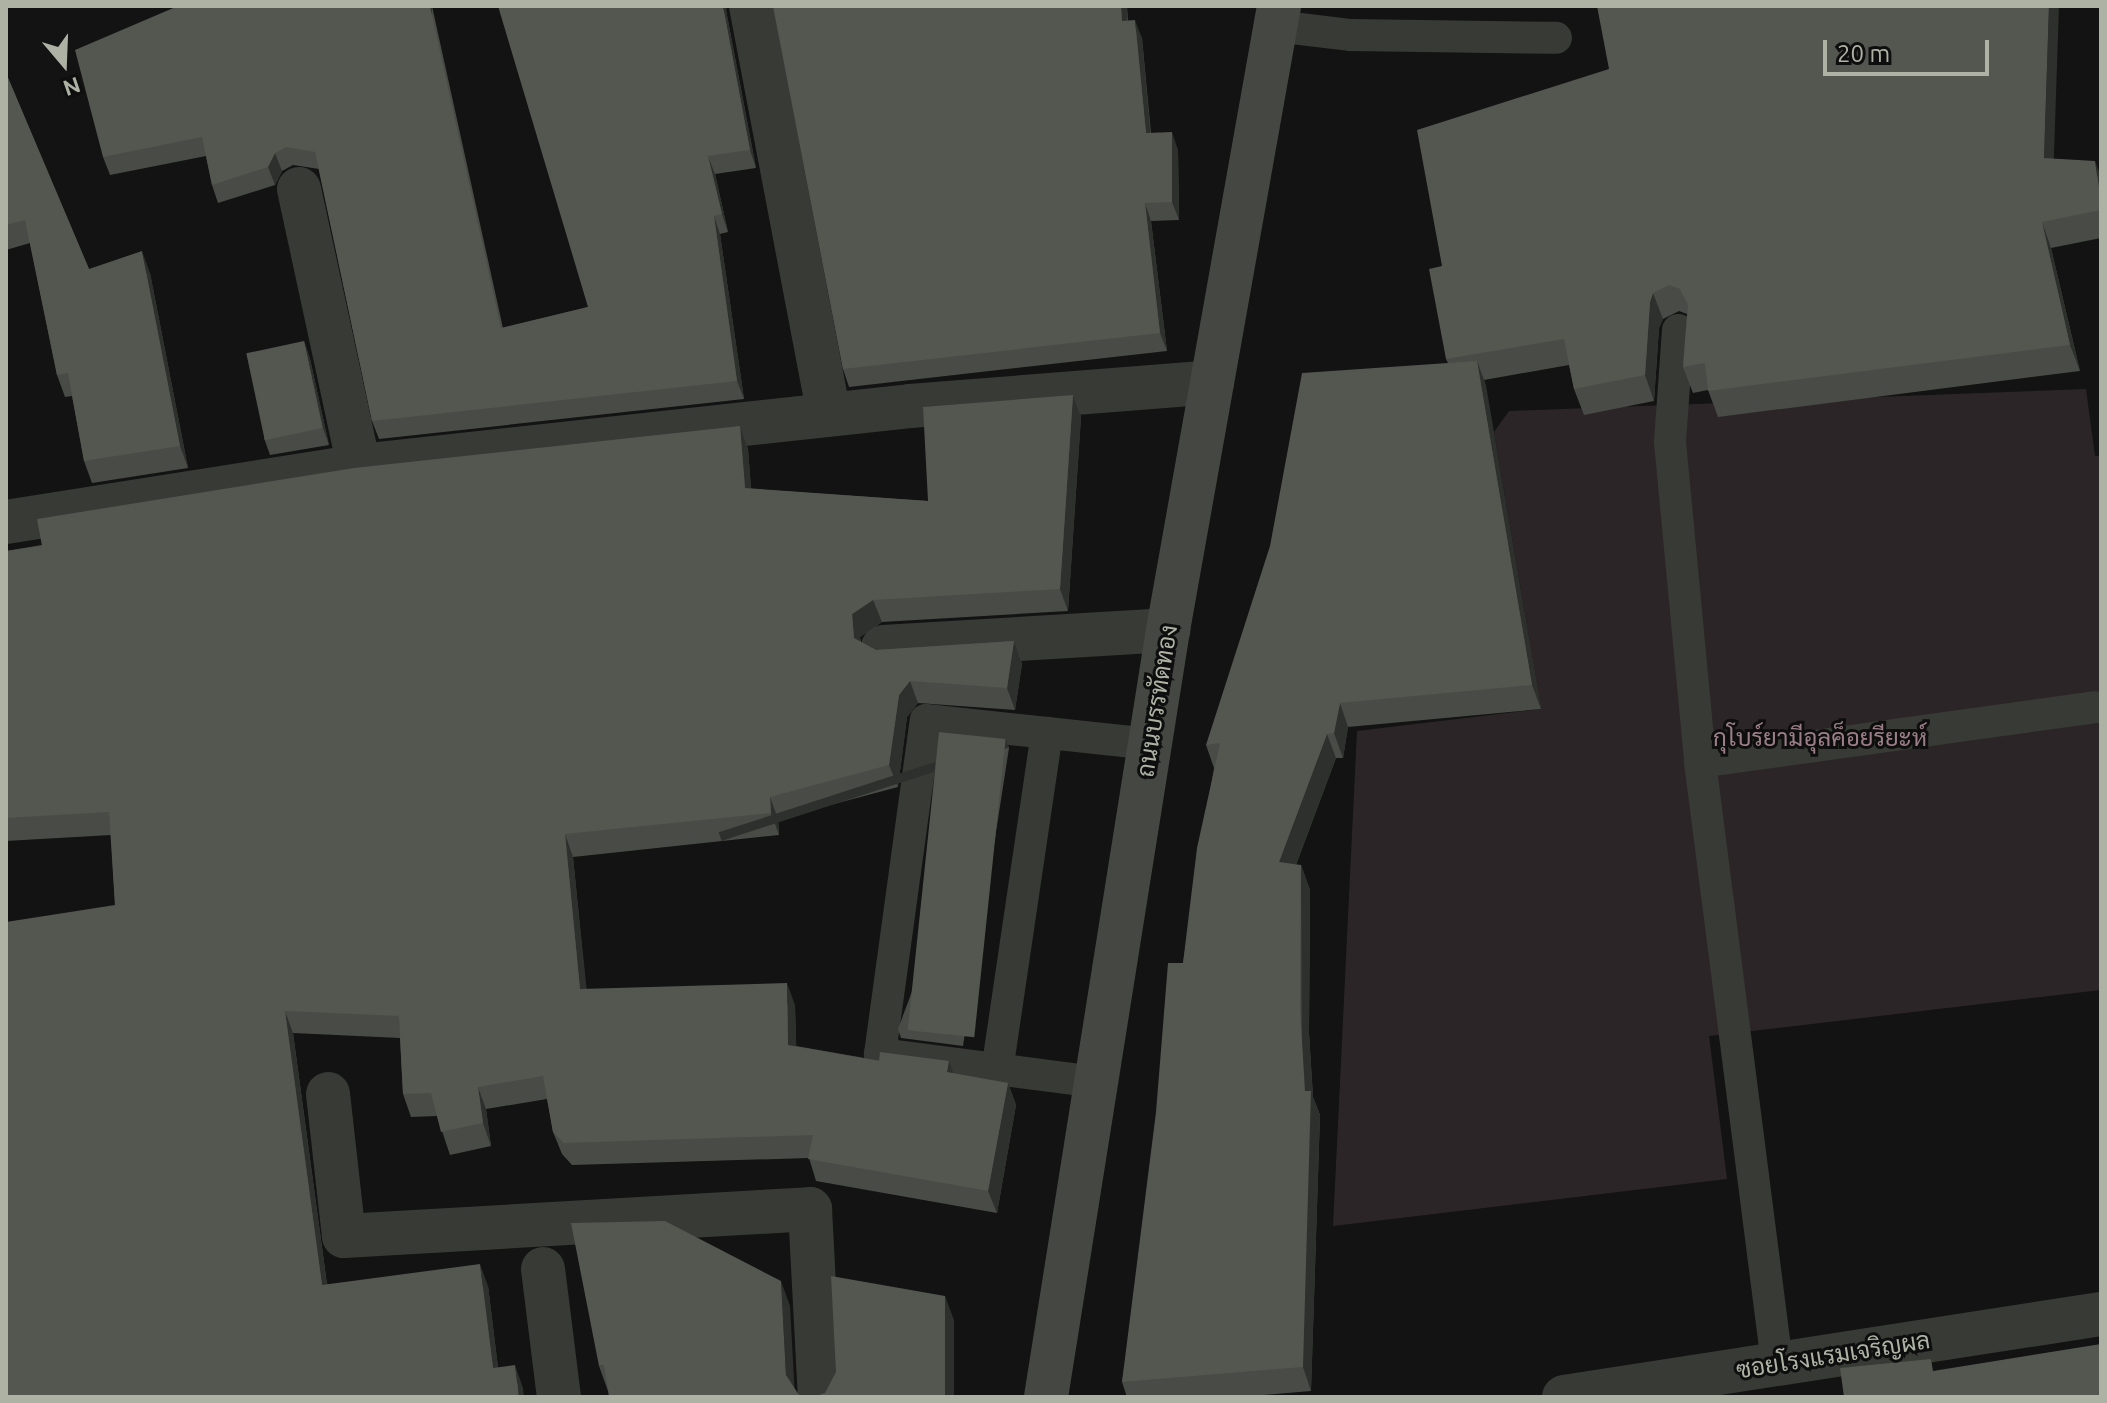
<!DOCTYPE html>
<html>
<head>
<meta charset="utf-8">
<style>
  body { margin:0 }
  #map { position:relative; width:2107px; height:1403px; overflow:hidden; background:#121312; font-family:Ubuntu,Sarabun,sans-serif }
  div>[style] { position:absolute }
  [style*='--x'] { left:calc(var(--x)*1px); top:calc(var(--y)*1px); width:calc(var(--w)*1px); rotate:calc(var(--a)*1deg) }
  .green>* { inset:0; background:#2c2527 }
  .lane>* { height:32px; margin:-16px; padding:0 16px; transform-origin:16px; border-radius:16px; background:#383a35 }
  .street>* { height:44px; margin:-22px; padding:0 22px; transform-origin:22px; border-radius:22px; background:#383a35 }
  .secondary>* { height:44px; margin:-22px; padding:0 22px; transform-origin:22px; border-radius:22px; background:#454742 }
  .wall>* { inset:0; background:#494b46 }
  .shaded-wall>* { inset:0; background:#2e302d; transform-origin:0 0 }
  .building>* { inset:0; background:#545650; transform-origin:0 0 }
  span { translate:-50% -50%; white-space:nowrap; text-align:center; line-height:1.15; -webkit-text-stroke:6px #0d0e0d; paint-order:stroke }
  .street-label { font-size:24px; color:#aeb2a5 }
  .park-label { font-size:24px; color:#9b7e88 }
  .frame { position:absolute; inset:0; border:8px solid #aeb2a5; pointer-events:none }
  .north { position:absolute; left:24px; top:24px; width:80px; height:80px; -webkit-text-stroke:6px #0d0e0d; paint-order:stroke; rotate:161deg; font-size:22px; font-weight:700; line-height:32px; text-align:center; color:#aeb2a5 }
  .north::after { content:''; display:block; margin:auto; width:28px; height:36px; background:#aeb2a5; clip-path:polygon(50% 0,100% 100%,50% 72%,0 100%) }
  .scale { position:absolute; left:1823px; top:40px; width:166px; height:36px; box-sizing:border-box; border:4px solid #aeb2a5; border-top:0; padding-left:10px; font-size:24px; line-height:28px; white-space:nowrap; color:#aeb2a5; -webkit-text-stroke:6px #0d0e0d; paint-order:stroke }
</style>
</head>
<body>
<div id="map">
  <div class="green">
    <i style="clip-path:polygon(2086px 389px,2095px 456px,2101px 456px,2101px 990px,1709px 1036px,1727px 1179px,1333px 1226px,1357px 731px,1541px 709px,1494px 432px,1509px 411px)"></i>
  </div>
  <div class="lane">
    <i style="--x:1275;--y:26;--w:77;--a:6.8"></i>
    <i style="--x:1351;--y:35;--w:205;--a:0.8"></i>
    <i style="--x:1678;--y:330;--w:112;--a:94.1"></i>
    <i style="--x:1670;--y:442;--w:321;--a:84.6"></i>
    <i style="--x:997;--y:1071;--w:342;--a:-81.6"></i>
    <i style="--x:1096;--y:1082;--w:218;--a:-172.6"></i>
    <i style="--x:880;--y:1054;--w:337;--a:-82.2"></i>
    <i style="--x:926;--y:720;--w:225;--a:6.1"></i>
    <i style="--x:1777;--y:1363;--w:606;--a:-97.3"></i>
    <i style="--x:1700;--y:762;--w:399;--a:-7.9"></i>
  </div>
  <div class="street">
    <i style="--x:751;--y:6;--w:415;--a:79.2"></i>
    <i style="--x:299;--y:189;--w:283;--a:77.8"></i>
    <i style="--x:6;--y:522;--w:357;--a:-9"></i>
    <i style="--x:359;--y:466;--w:554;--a:-6.21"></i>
    <i style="--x:910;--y:406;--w:303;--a:-4.5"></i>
    <i style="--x:883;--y:647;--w:286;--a:-3.4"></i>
    <i style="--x:328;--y:1094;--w:143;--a:83.6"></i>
    <i style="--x:344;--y:1236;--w:467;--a:-3.3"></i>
    <i style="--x:810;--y:1209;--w:188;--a:87"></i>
    <i style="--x:543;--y:1269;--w:129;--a:82.9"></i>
    <i style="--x:1564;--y:1397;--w:543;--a:-8.79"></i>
  </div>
  <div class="secondary">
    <i style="--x:1046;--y:1397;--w:777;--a:-80.96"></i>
    <i style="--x:1168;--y:630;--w:634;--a:-79.91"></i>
  </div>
  <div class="wall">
    <i style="clip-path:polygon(178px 6px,432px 6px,503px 328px,588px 307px,726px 10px,756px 168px,715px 174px,728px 232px,720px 234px,744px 399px,379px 439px,372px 421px,319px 169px,293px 165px,282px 171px,275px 185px,218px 203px,212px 185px,206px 156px,110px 175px,103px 157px)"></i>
    <i style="clip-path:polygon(773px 6px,1127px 6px,1128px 20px,1142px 38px,1151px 133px,1178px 150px,1179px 220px,1151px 221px,1167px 351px,849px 387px,843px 369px)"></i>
    <i style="clip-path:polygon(1609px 69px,2054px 159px,2101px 177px,2101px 238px,2051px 248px,2080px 371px,1718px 417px,1708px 390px,1693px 393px,1683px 367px,1687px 314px,1679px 311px,1663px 319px,1659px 328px,1654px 401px,1584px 415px,1574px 389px,1569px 365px,1484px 380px,1541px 709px,1348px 727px,1343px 758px,1336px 758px,1296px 865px,1301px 865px,1310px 890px,1309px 1033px,1313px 1097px,1320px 1115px,1311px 1391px,1241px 1397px,1127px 1397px,1122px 1382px,1183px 963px,1214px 768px,1206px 745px,1448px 363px,1446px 359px,1442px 266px)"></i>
    <i style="clip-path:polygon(6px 73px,89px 269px,150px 273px,188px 468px,92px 483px,84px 461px,72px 396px,65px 397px,57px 375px,30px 243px,6px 250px)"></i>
    <i style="clip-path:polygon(304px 341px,310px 359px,329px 445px,270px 455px,264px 438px)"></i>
    <i style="clip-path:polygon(1073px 395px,1081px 417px,1068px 611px,882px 622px,860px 637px,861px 642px,876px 650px,1014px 641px,1022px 664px,1015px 710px,918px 703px,907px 717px,898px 787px,778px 819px,779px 835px,573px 857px,586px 989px,795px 1005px,796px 1046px,1008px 1083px,1016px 1105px,997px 1213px,816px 1181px,809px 1158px,572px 1165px,562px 1154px,553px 1132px,547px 1099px,486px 1109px,491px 1146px,450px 1155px,437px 1116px,411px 1117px,403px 1094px,400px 1038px,293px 1033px,327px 1284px,488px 1286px,498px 1368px,523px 1388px,6px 1397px,115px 905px,111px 835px,6px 841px,6px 551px,740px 426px,748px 449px,751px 489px,928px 501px)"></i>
    <i style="clip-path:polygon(1006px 739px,1009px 748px,963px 1046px,901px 1038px,898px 1029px)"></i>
    <i style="clip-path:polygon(790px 1306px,608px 1391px,599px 1366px)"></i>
  </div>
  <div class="shaded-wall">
    <i style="left:430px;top:6px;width:2px;height:330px"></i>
    <i style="clip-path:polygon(723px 6px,728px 6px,726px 10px,756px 168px,750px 150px)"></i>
    <i style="clip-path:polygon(1121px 6px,1127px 6px,1128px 39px,1122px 21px)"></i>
    <i style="clip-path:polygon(2049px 6px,2059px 6px,2053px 184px,2044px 158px)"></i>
    <i style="clip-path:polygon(1135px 20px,1142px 38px,1152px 151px,1146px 133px)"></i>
    <i style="clip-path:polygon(1172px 132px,1178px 150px,1179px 220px,1172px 202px)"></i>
    <i style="clip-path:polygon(275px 153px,282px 171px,275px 185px,268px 167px)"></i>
    <i style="clip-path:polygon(708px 156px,715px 174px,728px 232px,722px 214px)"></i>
    <i style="clip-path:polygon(2095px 161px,2101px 177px,2101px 201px)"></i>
    <i style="clip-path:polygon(1145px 203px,1151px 221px,1167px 351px,1160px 333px)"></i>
    <i style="clip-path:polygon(714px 216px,720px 234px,744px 399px,737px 381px)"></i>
    <i style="clip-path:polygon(2042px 222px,2051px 248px,2080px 371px,2070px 345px)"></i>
    <i style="clip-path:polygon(142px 251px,150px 273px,188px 468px,180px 446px)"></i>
    <i style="clip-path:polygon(1653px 293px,1663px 319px,1659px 328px,1654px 401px,1645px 375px,1650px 302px)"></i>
    <i style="clip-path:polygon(304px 341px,310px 359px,329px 445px,323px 428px)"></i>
    <i style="clip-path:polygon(1477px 361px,1486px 385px,1541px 709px,1532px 685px)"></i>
    <i style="clip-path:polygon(1073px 395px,1081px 417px,1068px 611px,1060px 589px)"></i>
    <i style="clip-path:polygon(740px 426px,748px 449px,753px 511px,745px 488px)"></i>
    <i style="clip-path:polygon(873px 600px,882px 622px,860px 637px,862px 660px,854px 638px,852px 614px)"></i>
    <i style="clip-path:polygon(1014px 641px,1022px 664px,1015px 710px,1007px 688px)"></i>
    <i style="clip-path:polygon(910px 681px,918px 703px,907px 717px,898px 787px,889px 765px,899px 695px)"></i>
    <i style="clip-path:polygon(1340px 703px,1348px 727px,1343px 758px,1334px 733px)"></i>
    <i style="clip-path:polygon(1327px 734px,1336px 758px,1288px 886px,1279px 862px)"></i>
    <i style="left:1006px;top:739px;width:9px;height:302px;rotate:72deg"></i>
    <i style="clip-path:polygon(770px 797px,778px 819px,779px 835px,771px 813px)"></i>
    <i style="clip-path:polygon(565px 834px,573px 857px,589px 1012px,580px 989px)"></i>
    <i style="clip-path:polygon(1301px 865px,1310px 890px,1309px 1033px,1313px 1097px,1320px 1115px,1311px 1391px,1303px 1367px)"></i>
    <i style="clip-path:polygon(787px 983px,795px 1005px,797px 1068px,788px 1045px)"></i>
    <i style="clip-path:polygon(285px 1011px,293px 1033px,330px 1307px,322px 1285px)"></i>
    <i style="clip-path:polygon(949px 1061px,957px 1083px,947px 1072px)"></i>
    <i style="clip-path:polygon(1008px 1083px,1016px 1105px,997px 1213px,988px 1191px)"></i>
    <i style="clip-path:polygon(478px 1087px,486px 1109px,491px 1146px,483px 1123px)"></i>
    <i style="clip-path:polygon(480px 1264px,488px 1286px,501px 1390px,493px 1368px)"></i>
    <i style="clip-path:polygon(781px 1281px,790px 1306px,795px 1397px,786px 1375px)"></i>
    <i style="clip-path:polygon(945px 1296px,954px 1320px,954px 1397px,945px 1397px)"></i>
    <i style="clip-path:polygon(515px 1365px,523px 1388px,524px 1397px,519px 1397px)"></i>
  </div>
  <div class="building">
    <i style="clip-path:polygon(178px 6px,430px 6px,501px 328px,588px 307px,498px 6px,723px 6px,750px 150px,708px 156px,722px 214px,714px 216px,737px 381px,372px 421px,315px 152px,286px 147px,275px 153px,268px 167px,212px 185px,202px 137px,103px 157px,75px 50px)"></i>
    <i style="clip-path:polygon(773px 6px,1121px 6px,1122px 21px,1135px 20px,1146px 133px,1172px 132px,1172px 202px,1145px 203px,1160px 333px,843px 369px)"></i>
    <i style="clip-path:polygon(1597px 6px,2049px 6px,2044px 158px,2095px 161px,2101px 201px,2101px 210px,2042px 222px,2070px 345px,1708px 391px,1705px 363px,1683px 367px,1688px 305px,1680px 289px,1669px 285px,1653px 293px,1650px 302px,1645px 375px,1574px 389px,1564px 339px,1446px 359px,1429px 269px,1442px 266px,1417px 130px,1609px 69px)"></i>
    <i style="clip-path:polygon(6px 73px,89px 269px,142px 251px,180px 446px,84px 461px,68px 373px,57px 375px,25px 220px,6px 225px)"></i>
    <i style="left:304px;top:341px;width:89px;height:59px;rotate:78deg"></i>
    <i style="clip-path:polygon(1477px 361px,1532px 685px,1340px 703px,1334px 733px,1327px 734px,1279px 862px,1301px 865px,1300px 1008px,1305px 1091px,1311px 1091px,1303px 1367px,1122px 1382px,1156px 1112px,1168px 963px,1183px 963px,1197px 848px,1220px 743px,1206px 745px,1270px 546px,1302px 373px)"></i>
    <i style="clip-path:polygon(1073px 395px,1060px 589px,873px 600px,852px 614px,854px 638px,876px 650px,1014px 641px,1007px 688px,910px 681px,899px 695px,889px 765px,770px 797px,771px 813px,565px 834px,580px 989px,787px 983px,788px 1045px,879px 1061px,880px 1052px,949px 1061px,947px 1072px,1008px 1083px,988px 1191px,808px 1159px,813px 1135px,564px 1143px,553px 1132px,543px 1076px,478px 1087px,483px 1123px,441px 1132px,431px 1093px,403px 1094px,399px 1016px,285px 1011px,322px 1285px,480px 1264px,493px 1368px,515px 1365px,519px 1397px,6px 1397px,6px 922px,115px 905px,109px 812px,6px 818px,6px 551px,42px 546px,37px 519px,354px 468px,740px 426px,745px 488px,928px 501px,923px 407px)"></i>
    <i style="left:939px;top:732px;width:67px;height:300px;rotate:6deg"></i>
    <i style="clip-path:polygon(665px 1221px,781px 1281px,786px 1375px,799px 1395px,809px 1397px,609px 1397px,604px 1365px,599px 1366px,571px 1223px)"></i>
    <i style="clip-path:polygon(831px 1276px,945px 1296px,945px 1397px,813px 1397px,825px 1393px,836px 1372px)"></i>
    <i style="clip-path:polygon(2101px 1344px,2101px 1397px,1844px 1397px,1840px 1368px,1931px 1359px,1933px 1371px)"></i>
  </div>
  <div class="street-label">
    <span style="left:1157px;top:701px;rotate:-81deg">ถนนบรรทัดทอง</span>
    <span style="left:1833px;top:1355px;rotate:-9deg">ซอยโรงแรมเจริญผล</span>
  </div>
  <div class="park-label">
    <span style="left:1820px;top:738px">กุโบร์ยามีอุลค็อยรียะห์</span>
  </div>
  <div class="frame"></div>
  <div class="north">N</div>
  <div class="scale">20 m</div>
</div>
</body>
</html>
